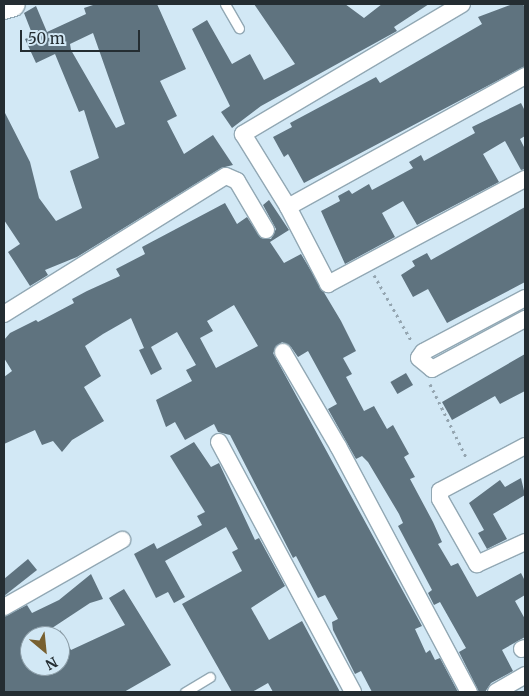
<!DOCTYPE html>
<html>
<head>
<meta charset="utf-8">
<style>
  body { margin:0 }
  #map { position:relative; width:529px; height:696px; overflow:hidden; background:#d2e8f5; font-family:Merriweather,serif }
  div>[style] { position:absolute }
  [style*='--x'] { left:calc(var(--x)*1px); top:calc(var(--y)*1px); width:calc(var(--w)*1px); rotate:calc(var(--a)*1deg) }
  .building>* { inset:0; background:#5f737f; transform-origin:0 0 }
  .path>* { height:3px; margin-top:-1.5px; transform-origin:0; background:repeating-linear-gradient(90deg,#94a5b0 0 2.5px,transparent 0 6.5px) }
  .roads { filter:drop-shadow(1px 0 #92a8b4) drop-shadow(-1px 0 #92a8b4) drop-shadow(0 1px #92a8b4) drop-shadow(0 -1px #92a8b4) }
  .lane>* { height:9px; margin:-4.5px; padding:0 4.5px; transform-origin:4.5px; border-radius:4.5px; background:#fff }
  .street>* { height:16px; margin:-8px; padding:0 8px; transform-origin:8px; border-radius:8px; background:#fff }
  .secondary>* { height:24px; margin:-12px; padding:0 12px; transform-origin:12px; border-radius:12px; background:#fff }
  span { translate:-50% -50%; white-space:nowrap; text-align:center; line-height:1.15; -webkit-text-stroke:5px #d2e8f5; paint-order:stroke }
  .frame { position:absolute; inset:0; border:5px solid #242d32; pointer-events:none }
  .north { position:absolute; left:20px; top:626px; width:50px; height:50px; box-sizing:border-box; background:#d2e8f5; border:1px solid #8c9da7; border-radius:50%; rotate:152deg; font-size:14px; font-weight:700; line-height:20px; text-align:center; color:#242d32 }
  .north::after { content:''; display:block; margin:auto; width:18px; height:22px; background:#786030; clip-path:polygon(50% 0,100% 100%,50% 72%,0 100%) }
  .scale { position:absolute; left:20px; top:30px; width:120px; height:22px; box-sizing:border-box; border:2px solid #242d32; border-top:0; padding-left:6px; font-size:15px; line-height:18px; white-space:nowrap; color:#242d32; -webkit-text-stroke:4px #d2e8f5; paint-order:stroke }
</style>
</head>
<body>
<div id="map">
  <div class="building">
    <i style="clip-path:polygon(evenodd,96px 4px,157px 4px,186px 69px,160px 81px,177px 116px,167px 121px,184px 154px,213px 135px,233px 165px,221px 168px,77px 257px,45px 270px,48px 275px,30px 286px,8px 252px,20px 244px,4px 220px,4px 111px,30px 162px,39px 198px,56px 221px,82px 208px,70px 171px,99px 158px,84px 110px,79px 112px,55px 54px,36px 63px,25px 39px,33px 36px,24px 13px,36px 6px,47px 32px,86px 14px,84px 8px,96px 4px,93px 33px,125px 124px,116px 128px,71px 50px,70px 44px,93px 33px)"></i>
    <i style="clip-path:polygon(254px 4px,345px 4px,364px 18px,382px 4px,429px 4px,394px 27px,397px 31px,261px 106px,232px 128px,221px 112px,230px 106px,192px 29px,207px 20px,232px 64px,250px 54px,264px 80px,295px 64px)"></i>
    <i style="clip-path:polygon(513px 4px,523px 4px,525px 8px,525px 66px,304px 183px,288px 154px,284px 157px,273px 137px,292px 127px,290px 123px,376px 77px,380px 83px,482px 24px,478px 17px)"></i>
    <i style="clip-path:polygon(521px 103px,525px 111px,525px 136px,520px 139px,525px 149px,525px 169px,521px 170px,505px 141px,483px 154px,499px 182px,417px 225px,403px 201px,382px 213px,395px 237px,345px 264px,321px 211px,340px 201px,338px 196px,349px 190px,352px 194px,369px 184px,372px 190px,413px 168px,409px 162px,421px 155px,424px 161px,475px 133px,472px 127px)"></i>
    <i style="clip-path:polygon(evenodd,269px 200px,289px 230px,270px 242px,284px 263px,301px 254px,341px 321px,356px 351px,343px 358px,352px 374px,346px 377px,364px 411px,374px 406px,387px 429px,393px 425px,409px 454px,404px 457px,415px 477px,410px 479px,433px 522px,442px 542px,438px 544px,451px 566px,458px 563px,477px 597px,521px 573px,525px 581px,525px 595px,515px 601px,525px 619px,525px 637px,502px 650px,513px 671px,491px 683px,485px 692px,479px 692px,459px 652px,466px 648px,440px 602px,434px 605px,428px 593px,432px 590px,398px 526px,403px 523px,399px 514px,368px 462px,362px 456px,356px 459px,328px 409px,337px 404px,308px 351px,298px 357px,291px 347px,282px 342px,273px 353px,422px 626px,415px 629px,426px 653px,430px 650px,435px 660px,440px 658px,458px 692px,372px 692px,361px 671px,355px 674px,333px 630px,332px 622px,338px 619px,325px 595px,318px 598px,296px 556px,293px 558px,230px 435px,218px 432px,214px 424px,185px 440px,175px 422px,166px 427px,156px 400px,192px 381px,186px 370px,196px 365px,177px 332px,151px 347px,162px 369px,151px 375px,139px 350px,144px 348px,131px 318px,103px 334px,85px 346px,101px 376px,84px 387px,104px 421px,72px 440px,62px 452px,53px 441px,42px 445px,35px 430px,4px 444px,4px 377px,12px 371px,4px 358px,4px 340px,10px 333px,36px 320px,38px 322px,74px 303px,72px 299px,87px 291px,120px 276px,116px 269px,145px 254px,142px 247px,225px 203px,237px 224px,247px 217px,261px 238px,271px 239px,276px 229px,263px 205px,269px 200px,234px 305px,258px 346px,216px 368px,200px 338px,213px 331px,207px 321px,234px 305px)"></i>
    <i style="clip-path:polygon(525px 207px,525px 282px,447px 323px,428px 289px,413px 297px,401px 275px,415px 266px,412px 261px,427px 253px,431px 260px)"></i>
    <i style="clip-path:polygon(525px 354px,525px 391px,500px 404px,495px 396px,452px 420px,442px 402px)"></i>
    <i style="left:406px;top:373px;width:14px;height:18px;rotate:60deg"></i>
    <i style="clip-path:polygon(194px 442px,211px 467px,219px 463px,255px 540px,259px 538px,285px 586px,251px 608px,269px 640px,302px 621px,340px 692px,273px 692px,268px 683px,252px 692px,232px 692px,182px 604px,242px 571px,232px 552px,238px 549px,226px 527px,165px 561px,185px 597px,174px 603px,168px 592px,156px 598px,134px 554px,154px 543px,157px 549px,202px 525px,197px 516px,205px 512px,170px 456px)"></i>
    <i style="clip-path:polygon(521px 478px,525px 495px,493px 514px,507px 539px,487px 549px,478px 533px,484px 530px,469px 503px,500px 480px,505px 487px)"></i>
    <i style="clip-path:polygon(28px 559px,37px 570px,4px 596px,4px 579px)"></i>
    <i style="clip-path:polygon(91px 574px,103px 599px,90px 603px,40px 636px,30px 636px,30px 666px,60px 666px,60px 630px,71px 650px,125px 625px,109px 598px,124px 589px,171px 665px,124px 692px,4px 692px,4px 617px,27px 605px,32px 613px,59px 600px)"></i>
  </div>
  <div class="path">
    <i style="--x:374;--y:275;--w:77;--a:60.4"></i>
    <i style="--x:430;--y:384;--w:84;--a:63.7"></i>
  </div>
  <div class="roads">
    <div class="lane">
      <i style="--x:225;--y:4;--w:28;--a:60"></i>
      <i style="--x:185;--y:692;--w:29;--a:-31"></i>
    </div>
    <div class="street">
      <i style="--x:462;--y:4;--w:255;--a:149.3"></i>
      <i style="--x:243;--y:134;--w:86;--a:58.3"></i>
      <i style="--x:288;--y:207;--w:87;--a:62.5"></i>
      <i style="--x:328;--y:284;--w:223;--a:-28.1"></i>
      <i style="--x:288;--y:207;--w:271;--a:-28.9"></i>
      <i style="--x:525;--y:298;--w:115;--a:152.1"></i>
      <i style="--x:423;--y:352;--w:7;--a:124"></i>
      <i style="--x:419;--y:358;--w:17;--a:40"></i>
      <i style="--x:432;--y:369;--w:106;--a:-28.3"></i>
      <i style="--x:4;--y:314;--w:261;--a:-31.9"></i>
      <i style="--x:226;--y:176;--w:12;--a:24"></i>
      <i style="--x:237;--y:181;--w:57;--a:59.4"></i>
      <i style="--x:283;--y:352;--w:109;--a:59.7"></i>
      <i style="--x:338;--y:446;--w:279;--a:62"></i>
      <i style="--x:219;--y:442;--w:284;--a:61.8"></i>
      <i style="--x:525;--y:446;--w:96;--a:152.1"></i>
      <i style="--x:440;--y:491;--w:8;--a:90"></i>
      <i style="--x:440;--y:499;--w:75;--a:60.4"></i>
      <i style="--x:477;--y:564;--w:53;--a:-24.6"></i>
      <i style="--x:4;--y:607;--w:136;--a:-29.6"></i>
      <i style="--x:522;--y:649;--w:3;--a:-18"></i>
      <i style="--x:496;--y:692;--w:34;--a:-30"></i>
    </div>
    <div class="secondary">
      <i style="--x:4;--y:7;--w:9;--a:-18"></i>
    </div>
  </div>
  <div class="frame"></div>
  <div class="north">N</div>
  <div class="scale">50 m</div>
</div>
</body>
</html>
